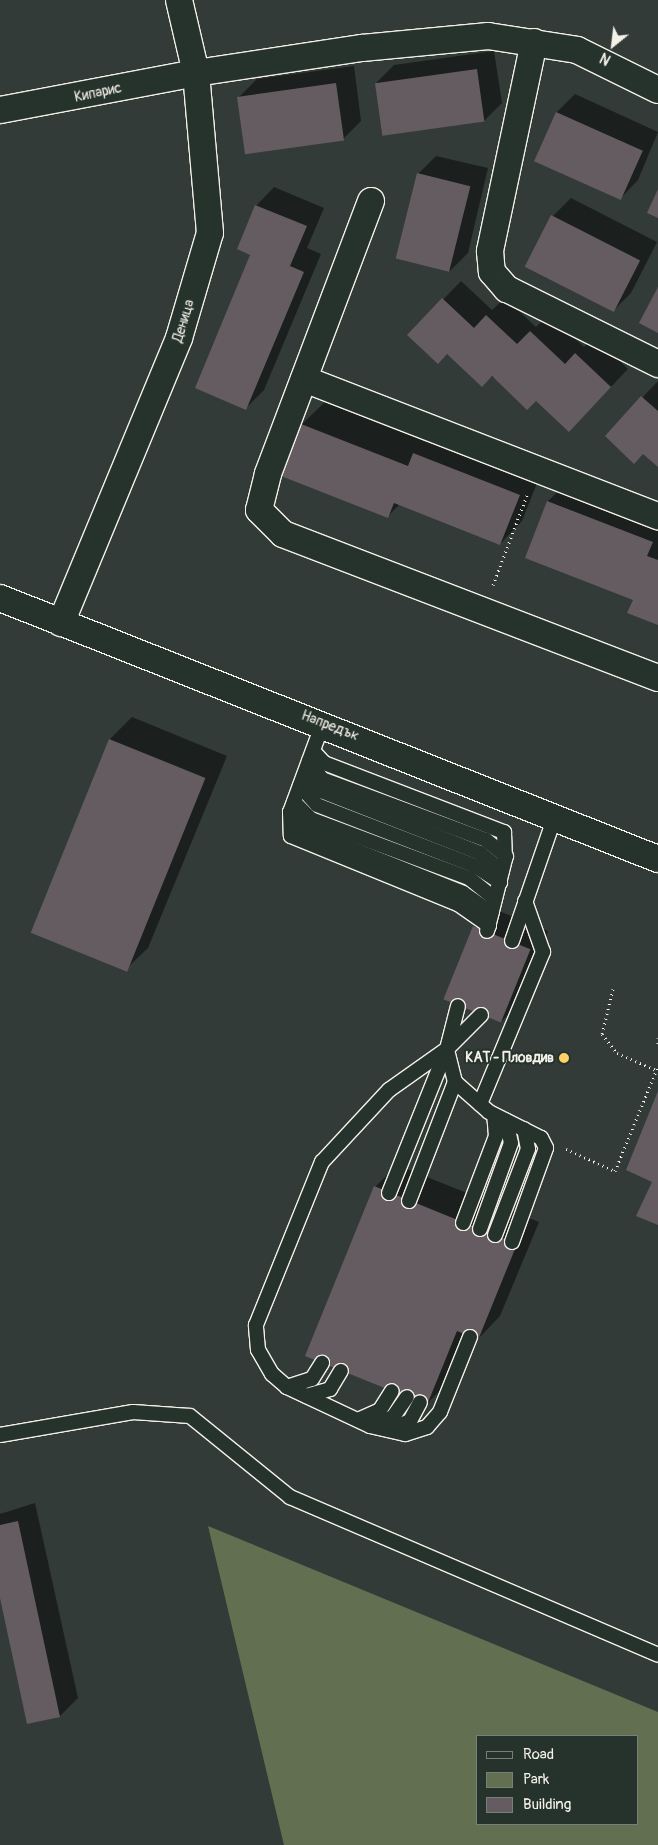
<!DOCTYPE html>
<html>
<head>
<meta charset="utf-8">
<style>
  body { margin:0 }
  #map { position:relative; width:658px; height:1845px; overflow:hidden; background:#333b38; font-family:Pangolin,sans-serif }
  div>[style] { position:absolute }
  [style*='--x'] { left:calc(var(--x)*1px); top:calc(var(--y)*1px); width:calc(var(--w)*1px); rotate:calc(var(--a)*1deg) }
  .green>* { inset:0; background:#627051 }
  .shadow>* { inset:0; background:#0007 }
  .building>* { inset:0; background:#655c62; transform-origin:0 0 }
  .path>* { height:3px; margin-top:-1.5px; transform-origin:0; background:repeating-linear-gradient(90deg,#f4f1e8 0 1px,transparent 0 5px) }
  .roads { filter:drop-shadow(1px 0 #f4f1e8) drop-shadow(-1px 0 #f4f1e8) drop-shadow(0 1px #f4f1e8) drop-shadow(0 -1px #f4f1e8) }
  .lane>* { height:14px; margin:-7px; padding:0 7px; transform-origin:7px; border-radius:7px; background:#26332d }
  .street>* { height:26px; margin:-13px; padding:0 13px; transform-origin:13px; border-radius:13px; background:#26332d }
  .dots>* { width:14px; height:14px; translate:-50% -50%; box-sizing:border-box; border:2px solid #26332d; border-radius:50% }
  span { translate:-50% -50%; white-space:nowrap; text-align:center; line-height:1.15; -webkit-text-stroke:4px #26332d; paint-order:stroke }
  .street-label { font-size:14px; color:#f4f1e8 }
  .poi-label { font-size:14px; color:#f4f1e8; font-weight:700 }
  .right { translate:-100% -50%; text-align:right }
  .legend { position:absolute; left:476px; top:1735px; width:162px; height:90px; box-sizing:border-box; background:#26332d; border:1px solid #787f78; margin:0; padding:6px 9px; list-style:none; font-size:15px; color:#f4f1e8 }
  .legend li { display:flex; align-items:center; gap:10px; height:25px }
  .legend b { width:25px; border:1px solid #787f78 }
  .north { position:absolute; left:588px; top:20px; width:50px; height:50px; -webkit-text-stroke:4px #26332d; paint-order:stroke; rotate:209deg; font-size:14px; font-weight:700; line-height:20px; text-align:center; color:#f4f1e8 }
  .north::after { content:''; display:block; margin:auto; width:18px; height:22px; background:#f4f1e8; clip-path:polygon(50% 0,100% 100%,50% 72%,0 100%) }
</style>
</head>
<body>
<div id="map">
  <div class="green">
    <i style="clip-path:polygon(evenodd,208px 1526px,658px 1712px,658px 1845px,284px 1845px,208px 1526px,477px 1736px,637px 1736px,637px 1824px,477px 1824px,477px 1736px)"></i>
  </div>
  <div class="shadow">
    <i style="clip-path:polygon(494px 51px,502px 103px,484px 121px,376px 83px,394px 65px)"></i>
    <i style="clip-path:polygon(354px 66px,361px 121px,343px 139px,239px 97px,257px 79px)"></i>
    <i style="clip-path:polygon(575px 94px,658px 132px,638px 180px,620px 199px,535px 160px,557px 112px)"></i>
    <i style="clip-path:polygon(436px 156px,488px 168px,468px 253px,450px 271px,418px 174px)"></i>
    <i style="clip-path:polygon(274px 187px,324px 208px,307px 248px,321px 254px,264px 390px,246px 408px,256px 206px)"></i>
    <i style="clip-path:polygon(571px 198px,657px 242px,631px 293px,613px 311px,527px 266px,553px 216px)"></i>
    <i style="clip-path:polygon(461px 281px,492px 310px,505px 298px,536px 327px,549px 314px,584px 347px,594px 336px,628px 369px,587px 412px,536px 399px,409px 335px)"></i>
    <i style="clip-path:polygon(658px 381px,658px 465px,644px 452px,606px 436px)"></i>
    <i style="clip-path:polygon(325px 402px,426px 442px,436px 431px,541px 473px,522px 521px,500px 544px,400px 504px,388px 516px,283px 475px,302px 424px)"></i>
    <i style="clip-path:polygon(571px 479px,658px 513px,658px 623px,634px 599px,527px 557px,548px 501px)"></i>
    <i style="clip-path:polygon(132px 717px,227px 756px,148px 948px,125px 970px,110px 739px)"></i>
    <i style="clip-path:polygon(492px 908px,548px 931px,519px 1004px,501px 1022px,445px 999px,474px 926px)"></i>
    <i style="clip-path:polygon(397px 1165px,539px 1222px,500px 1316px,478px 1339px,468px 1335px,449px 1381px,427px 1404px,375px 1187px)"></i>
    <i style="clip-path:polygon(35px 1503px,78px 1698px,60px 1716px,28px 1722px,0 1592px,0 1514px)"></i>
  </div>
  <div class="building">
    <i style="left:477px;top:69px;width:53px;height:103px;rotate:82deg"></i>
    <i style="left:336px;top:83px;width:58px;height:100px;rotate:82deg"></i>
    <i style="left:556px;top:112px;width:95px;height:54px;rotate:24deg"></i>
    <i style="left:417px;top:173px;width:55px;height:88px;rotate:14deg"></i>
    <i style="clip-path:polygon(658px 189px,658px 218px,647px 213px)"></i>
    <i style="clip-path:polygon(255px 205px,307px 226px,290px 266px,304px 272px,246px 410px,195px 388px,250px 255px,237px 249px)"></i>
    <i style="left:551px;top:215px;width:100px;height:58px;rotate:27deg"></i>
    <i style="clip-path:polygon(658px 287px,658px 333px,639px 323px)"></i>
    <i style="clip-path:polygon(442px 298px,474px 328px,486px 315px,517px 344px,530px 331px,565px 364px,575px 353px,611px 387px,569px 432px,536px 401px,527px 410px,492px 376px,482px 387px,447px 354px,438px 364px,407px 335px)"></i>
    <i style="clip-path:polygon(641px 396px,658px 411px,658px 467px,643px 454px,634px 464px,605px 436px)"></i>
    <i style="clip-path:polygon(301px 424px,408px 466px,413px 453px,520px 495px,500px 545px,394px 503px,388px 518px,281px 476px)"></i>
    <i style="clip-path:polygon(547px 501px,653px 542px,647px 556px,658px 560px,658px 625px,627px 613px,633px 600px,525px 558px)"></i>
    <i style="left:109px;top:739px;width:104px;height:209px;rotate:22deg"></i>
    <i style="left:473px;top:926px;width:62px;height:79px;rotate:22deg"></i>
    <i style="clip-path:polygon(658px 1091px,658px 1225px,636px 1216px,652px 1182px,626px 1170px)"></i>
    <i style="clip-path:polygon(374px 1186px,517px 1244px,478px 1340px,457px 1331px,427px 1405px,305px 1356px)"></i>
    <i style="clip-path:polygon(18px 1521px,60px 1717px,27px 1724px,0 1598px,0 1525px)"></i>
  </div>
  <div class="path">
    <i style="--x:493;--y:585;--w:96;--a:-69.3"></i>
    <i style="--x:613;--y:989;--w:46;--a:103.7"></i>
    <i style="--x:602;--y:1034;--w:24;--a:52"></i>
    <i style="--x:617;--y:1053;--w:43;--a:23.6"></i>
    <i style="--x:658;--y:1038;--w:9;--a:90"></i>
    <i style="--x:566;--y:1149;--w:54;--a:24.2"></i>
    <i style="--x:615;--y:1171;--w:113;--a:-67.7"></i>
  </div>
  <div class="roads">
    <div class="lane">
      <i style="--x:323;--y:723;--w:95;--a:110.3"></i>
      <i style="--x:290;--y:812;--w:24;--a:88"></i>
      <i style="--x:291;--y:836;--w:180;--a:22.2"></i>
      <i style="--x:458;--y:904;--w:38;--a:35"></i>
      <i style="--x:313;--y:751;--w:16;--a:47"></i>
      <i style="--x:324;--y:763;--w:193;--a:21"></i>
      <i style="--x:504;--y:832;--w:27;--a:88"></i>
      <i style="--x:505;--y:859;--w:74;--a:104"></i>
      <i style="--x:309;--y:761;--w:22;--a:54"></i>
      <i style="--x:322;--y:779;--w:175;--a:20.4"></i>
      <i style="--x:486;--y:840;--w:26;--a:39"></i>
      <i style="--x:305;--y:774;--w:23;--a:47"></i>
      <i style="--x:321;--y:791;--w:171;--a:21.3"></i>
      <i style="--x:480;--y:853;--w:28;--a:39"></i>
      <i style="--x:300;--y:786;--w:25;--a:48"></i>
      <i style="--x:317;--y:805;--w:169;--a:21.1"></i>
      <i style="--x:475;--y:866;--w:30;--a:33"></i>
      <i style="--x:294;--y:802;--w:24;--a:45"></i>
      <i style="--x:311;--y:819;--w:169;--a:20.5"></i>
      <i style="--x:469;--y:878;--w:33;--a:39"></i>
      <i style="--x:290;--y:812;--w:23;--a:50"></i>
      <i style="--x:305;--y:830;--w:170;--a:21.7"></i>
      <i style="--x:463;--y:893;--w:35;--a:35"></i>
      <i style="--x:512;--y:941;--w:132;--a:-71"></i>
      <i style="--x:455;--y:1082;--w:45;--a:41.4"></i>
      <i style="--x:489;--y:1112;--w:58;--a:26.6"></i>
      <i style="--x:541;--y:1138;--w:11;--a:63"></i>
      <i style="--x:546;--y:1148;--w:100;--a:109.9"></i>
      <i style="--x:480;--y:1104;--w:165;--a:-67.5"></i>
      <i style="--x:543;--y:952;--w:54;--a:-109.4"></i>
      <i style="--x:389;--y:1193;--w:155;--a:-68.1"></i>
      <i style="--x:447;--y:1049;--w:44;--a:-75.7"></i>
      <i style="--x:409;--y:1201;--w:128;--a:-68.9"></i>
      <i style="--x:455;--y:1082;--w:34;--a:-104"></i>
      <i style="--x:463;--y:1223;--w:93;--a:-69.2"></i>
      <i style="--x:496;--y:1136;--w:21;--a:-95"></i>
      <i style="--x:480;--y:1229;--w:91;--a:-70.2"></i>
      <i style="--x:511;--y:1143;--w:23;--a:-103"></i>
      <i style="--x:495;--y:1235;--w:92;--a:-69"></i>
      <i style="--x:528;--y:1149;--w:20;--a:-101"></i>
      <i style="--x:470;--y:1337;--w:81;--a:111.8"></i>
      <i style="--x:440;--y:1412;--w:20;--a:131"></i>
      <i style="--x:427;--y:1427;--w:23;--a:162"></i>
      <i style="--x:405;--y:1434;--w:36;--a:-167"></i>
      <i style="--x:370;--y:1426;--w:92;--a:-154.8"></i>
      <i style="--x:287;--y:1387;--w:20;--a:-139"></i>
      <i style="--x:272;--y:1374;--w:28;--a:-120"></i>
      <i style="--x:258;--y:1350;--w:25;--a:-95"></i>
      <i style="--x:256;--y:1325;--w:176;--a:-68"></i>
      <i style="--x:322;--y:1162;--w:98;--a:-47.1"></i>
      <i style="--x:389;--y:1090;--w:71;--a:-35.3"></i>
      <i style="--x:447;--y:1049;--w:48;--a:-45"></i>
      <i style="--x:287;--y:1387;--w:26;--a:-18"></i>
      <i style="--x:312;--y:1379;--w:19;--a:-58"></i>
      <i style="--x:306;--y:1396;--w:25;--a:-16"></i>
      <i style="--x:330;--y:1389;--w:21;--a:-59"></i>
      <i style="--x:358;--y:1420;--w:24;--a:-24"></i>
      <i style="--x:380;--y:1410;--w:22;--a:-58"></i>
      <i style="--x:371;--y:1426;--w:24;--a:-22"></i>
      <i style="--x:393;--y:1417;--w:24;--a:-55"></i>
      <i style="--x:389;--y:1430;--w:23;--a:-23"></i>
      <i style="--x:410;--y:1421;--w:21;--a:-62"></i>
      <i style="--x:0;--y:1435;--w:135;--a:-9.8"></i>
      <i style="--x:133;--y:1412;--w:57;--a:4"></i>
      <i style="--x:190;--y:1416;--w:129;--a:39"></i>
      <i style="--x:290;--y:1497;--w:400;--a:23.2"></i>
    </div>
    <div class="street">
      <i style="--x:534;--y:42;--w:214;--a:101.9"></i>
      <i style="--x:490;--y:251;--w:21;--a:85"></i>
      <i style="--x:492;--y:272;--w:23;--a:49"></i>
      <i style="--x:507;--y:289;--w:169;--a:26.4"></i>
      <i style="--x:0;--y:110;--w:199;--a:-10.7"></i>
      <i style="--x:196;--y:73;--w:168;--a:-8.6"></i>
      <i style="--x:362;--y:48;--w:127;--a:-5.4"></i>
      <i style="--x:488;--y:36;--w:90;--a:8.9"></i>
      <i style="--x:577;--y:50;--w:90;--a:26.3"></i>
      <i style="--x:371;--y:201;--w:292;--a:110.7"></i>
      <i style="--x:268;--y:474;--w:37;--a:104"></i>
      <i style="--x:259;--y:510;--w:34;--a:45"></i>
      <i style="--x:283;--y:534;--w:402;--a:21"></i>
      <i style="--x:304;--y:379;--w:380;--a:21.2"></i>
      <i style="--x:0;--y:598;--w:708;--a:21.64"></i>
      <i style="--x:61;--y:623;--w:308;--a:-67.5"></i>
      <i style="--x:179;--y:338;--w:109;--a:-73.6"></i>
      <i style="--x:210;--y:233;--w:161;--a:-95"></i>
      <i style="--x:196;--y:73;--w:75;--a:-103.1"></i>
    </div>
  </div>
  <div class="dots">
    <i style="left:564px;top:1058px;background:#ffd166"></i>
  </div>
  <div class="street-label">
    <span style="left:98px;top:93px;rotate:-12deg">Кипарис</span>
    <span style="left:184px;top:321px;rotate:-73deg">Деница</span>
    <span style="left:330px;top:726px;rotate:21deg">Напредък</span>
  </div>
  <div class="poi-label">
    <span class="right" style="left:554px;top:1058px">КАТ - Пловдив</span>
  </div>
  <ul class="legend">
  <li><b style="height:6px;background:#26332d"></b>Road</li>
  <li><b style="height:14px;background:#627051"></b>Park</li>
  <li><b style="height:14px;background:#655c62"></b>Building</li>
  </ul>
  <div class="north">N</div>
</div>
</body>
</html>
